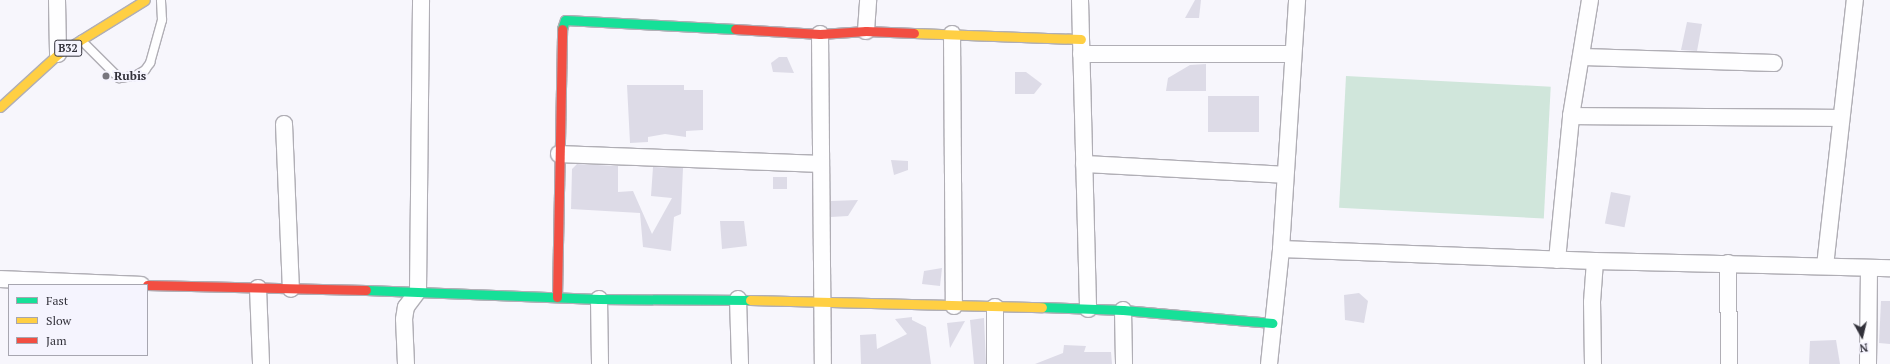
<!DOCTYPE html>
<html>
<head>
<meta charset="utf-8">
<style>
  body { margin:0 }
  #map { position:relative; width:1890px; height:364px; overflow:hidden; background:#f7f6fc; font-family:"PT Serif",serif }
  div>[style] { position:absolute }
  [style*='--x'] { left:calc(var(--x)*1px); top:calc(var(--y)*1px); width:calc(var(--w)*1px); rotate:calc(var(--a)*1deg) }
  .green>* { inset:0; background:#d0e6db; transform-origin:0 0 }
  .building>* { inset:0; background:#dddbe7; transform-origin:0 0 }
  .roads { filter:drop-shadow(1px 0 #b0aeb5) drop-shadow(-1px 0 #b0aeb5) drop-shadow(0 1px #b0aeb5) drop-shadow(0 -1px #b0aeb5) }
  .lane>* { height:8px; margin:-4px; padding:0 4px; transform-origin:4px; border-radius:4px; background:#fefeff }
  .street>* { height:16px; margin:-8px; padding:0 8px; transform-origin:8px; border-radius:8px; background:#fefeff }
  .fast>* { height:9px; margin:-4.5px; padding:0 4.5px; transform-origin:4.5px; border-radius:4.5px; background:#16e098 }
  .slow>* { height:9px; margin:-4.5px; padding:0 4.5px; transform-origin:4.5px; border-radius:4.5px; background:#ffcf43 }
  .jam>* { height:9px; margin:-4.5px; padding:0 4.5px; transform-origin:4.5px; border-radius:4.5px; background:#f24e42 }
  .dots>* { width:11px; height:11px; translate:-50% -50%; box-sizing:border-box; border:2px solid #f5f4fe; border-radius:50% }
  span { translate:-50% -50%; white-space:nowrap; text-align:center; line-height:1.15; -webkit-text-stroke:4px #f5f4fe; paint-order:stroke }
  .shield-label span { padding:1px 3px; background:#f5f4fe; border:1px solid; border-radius:3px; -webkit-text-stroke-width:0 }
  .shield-label { font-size:11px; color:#32313a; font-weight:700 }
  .poi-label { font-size:12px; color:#32313a; font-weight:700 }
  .left { translate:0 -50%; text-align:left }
  .legend { position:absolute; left:8px; top:284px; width:140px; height:72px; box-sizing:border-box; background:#f5f4fe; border:1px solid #a7a6b0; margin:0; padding:5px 7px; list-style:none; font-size:12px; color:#32313a }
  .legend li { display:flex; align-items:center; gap:8px; height:20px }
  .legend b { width:20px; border:1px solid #a7a6b0 }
  .north { position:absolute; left:1842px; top:316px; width:40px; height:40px; -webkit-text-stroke:3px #f5f4fe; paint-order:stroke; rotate:172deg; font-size:11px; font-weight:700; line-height:16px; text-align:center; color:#32313a }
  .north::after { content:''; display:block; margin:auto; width:14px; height:18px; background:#32313a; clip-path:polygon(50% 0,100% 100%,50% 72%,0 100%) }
</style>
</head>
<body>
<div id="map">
  <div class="green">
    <i style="left:1346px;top:76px;width:205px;height:132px;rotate:3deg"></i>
  </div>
  <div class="building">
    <i style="clip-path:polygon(1195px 0,1201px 0,1199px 18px,1185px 18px)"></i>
    <i style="clip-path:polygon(1687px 22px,1702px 24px,1697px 51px,1681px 50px)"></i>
    <i style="clip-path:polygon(779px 57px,787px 57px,794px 73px,773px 72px,771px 63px)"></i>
    <i style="clip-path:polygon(1206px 64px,1206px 91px,1166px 91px,1168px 78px,1190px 65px)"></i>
    <i style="clip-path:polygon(1015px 72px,1026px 72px,1042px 84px,1034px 94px,1015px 94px)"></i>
    <i style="clip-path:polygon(627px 85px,684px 85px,684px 90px,703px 90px,703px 130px,686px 131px,686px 137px,665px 134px,648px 137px,648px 142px,630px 143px)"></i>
    <i style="left:1208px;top:96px;width:51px;height:36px"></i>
    <i style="clip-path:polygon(891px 160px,908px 161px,908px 170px,894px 175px)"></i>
    <i style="clip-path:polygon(577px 164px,618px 166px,618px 192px,633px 191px,652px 234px,672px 198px,651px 196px,653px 167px,683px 168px,681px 214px,674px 217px,671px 251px,643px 247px,640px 213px,571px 209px,572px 169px)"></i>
    <i style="left:787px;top:177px;width:12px;height:14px;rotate:90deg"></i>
    <i style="left:1611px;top:192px;width:20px;height:32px;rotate:11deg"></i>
    <i style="clip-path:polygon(858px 200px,848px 216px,831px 217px,831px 201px)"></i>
    <i style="clip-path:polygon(720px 221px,744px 221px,747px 246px,722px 249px)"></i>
    <i style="clip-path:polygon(942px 268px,940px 286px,922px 284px,924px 271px)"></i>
    <i style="clip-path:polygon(1359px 293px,1368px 301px,1364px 323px,1345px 320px,1344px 295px)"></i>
    <i style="clip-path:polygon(1881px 301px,1890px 301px,1890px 344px,1879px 343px)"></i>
    <i style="clip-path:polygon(912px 317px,912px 320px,926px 327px,931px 364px,861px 364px,860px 335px,876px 334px,877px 349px,907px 334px,895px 319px)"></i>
    <i style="clip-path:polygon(984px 318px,986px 364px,974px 364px,970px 320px)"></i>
    <i style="clip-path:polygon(965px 321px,950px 348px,947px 323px)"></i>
    <i style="clip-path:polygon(1836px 340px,1840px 364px,1809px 364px,1810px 341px)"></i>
    <i style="clip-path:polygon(1064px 345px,1086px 346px,1084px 352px,1111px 352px,1112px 364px,1035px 364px,1063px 353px)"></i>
  </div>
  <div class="roads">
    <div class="lane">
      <i style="--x:81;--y:40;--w:54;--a:45"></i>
      <i style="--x:119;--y:78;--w:16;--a:-7"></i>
      <i style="--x:135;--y:76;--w:12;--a:-31"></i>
      <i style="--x:145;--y:70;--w:9;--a:-54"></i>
      <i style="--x:150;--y:63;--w:45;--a:-74.4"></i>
      <i style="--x:162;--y:20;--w:20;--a:-93"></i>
    </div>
    <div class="street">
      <i style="--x:57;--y:0;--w:54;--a:88.9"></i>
      <i style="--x:1080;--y:0;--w:309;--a:88.5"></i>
      <i style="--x:866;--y:31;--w:31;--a:-86"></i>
      <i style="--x:820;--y:34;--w:330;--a:89.5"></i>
      <i style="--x:952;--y:34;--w:272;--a:89.6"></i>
      <i style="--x:1081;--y:54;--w:212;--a:0"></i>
      <i style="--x:1581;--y:57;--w:193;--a:1.8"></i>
      <i style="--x:1571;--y:116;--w:270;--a:0.4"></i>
      <i style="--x:284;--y:124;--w:165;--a:87.6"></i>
      <i style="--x:559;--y:154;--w:262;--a:2.2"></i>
      <i style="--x:1084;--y:164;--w:201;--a:3.1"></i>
      <i style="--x:1281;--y:249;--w:314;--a:2.2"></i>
      <i style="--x:1595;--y:261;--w:295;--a:1.4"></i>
      <i style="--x:1557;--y:260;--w:145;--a:-84.4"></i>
      <i style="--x:1571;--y:116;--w:118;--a:-80.7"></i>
      <i style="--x:1728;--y:263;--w:101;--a:89.4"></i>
      <i style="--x:1825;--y:266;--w:268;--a:-83.6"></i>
      <i style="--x:0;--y:279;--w:141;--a:2.4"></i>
      <i style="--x:258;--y:288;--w:76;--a:87.7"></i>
      <i style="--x:599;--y:299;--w:65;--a:89.1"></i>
      <i style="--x:738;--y:299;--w:65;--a:88.2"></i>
      <i style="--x:1123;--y:310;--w:54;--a:88.9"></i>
      <i style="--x:406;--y:364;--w:45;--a:-92.5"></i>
      <i style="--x:404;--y:319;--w:12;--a:-81"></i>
      <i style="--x:406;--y:307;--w:20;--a:-53"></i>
      <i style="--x:418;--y:291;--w:291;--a:-89.4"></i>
      <i style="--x:995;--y:364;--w:57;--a:-90"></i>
      <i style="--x:1269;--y:364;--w:116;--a:-84"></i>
      <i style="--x:1281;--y:249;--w:250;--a:-86.3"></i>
      <i style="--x:1593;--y:364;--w:62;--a:-90.9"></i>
      <i style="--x:1592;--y:302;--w:41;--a:-85.8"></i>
      <i style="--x:1868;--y:364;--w:96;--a:-89.4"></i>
    </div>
    <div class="fast">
      <i style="--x:562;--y:29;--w:9;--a:-72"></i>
      <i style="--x:565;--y:20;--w:170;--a:3"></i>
      <i style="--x:366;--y:290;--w:233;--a:2.2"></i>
      <i style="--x:599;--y:299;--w:151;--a:0.4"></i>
      <i style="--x:1042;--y:307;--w:81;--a:2.1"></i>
      <i style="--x:1123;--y:310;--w:150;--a:5"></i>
    </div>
    <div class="slow">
      <i style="--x:914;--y:33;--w:167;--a:2.1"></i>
      <i style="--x:0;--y:107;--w:79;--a:-42.4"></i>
      <i style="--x:58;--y:54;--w:102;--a:-31.8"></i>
      <i style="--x:750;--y:300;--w:292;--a:1.4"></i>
    </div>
    <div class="jam">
      <i style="--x:735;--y:29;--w:85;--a:3.4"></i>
      <i style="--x:820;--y:34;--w:46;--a:-3.7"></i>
      <i style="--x:866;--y:31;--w:48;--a:2.4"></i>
      <i style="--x:147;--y:285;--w:219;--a:1.3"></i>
      <i style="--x:557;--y:297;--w:268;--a:-88.9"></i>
    </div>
  </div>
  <div class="dots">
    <i style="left:106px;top:76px;background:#77767e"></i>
  </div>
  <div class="shield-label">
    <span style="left:68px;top:48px">B32</span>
  </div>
  <div class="poi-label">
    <span class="left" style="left:114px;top:76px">Rubis</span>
  </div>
  <ul class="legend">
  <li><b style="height:5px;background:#16e098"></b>Fast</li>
  <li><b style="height:5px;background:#ffcf43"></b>Slow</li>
  <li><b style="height:5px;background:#f24e42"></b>Jam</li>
  </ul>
  <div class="north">N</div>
</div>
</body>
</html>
